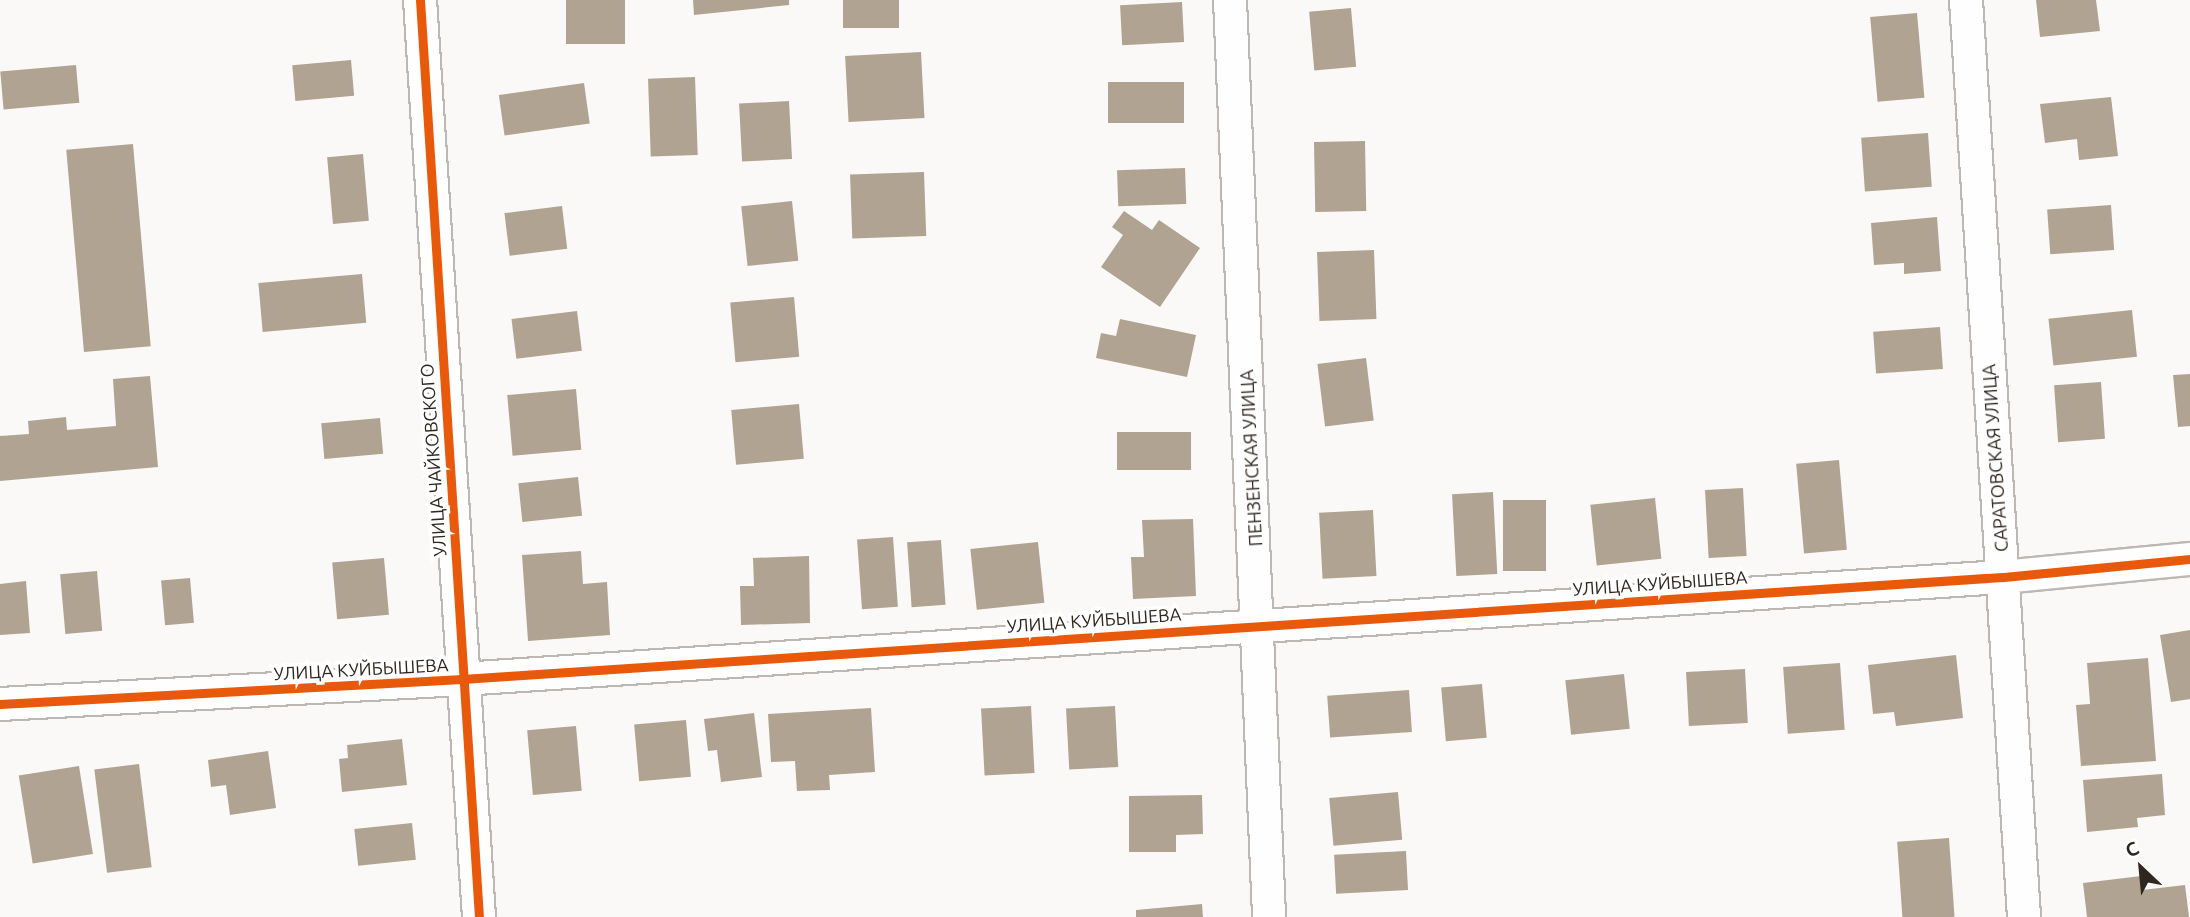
<!DOCTYPE html>
<html>
<head>
<meta charset="utf-8">
<style>
  body { margin:0 }
  #map { position:relative; width:2190px; height:917px; overflow:hidden; background:#fbf9f7; font-family:Ubuntu,sans-serif }
  div>[style] { position:absolute }
  [style*='--x'] { left:calc(var(--x)*1px); top:calc(var(--y)*1px); width:calc(var(--w)*1px); rotate:calc(var(--a)*1deg) }
  .building>* { inset:0; background:#b0a392; transform-origin:0 0 }
  .roads { filter:drop-shadow(2px 0 #bdb8b4) drop-shadow(-2px 0 #bdb8b4) drop-shadow(0 2px #bdb8b4) drop-shadow(0 -2px #bdb8b4) }
  .minor>* { height:32px; margin:-16px; padding:0 16px; transform-origin:16px; border-radius:16px; background:#fefefe }
  .cycleway>* { height:9px; margin:-4.5px; padding:0 4.5px; transform-origin:4.5px; border-radius:4.5px; background:#e8590c }
  span { translate:-50% -50%; white-space:nowrap; text-align:center; line-height:1.15; -webkit-text-stroke:7px #fff; paint-order:stroke }
  .street-label { font-size:18px; color:#2e261f }
  .north { position:absolute; left:2106px; top:833px; width:70px; height:70px; -webkit-text-stroke:5px #fff; paint-order:stroke; rotate:334deg; font-size:19px; font-weight:700; line-height:28px; text-align:center; color:#2e261f }
  .north::after { content:''; display:block; margin:auto; width:24px; height:32px; background:#2e261f; clip-path:polygon(50% 0,100% 100%,50% 72%,0 100%) }
</style>
</head>
<body>
<div id="map">
  <div class="building">
    <i style="left:566px;top:0;width:59px;height:44px"></i>
    <i style="clip-path:polygon(693px 0,789px 0,789px 5px,694px 15px)"></i>
    <i style="left:843px;top:0;width:56px;height:28px"></i>
    <i style="clip-path:polygon(2036px 0,2096px 0,2100px 31px,2040px 37px)"></i>
    <i style="left:1182px;top:2px;width:40px;height:62px;rotate:87deg"></i>
    <i style="left:1351px;top:8px;width:59px;height:42px;rotate:85deg"></i>
    <i style="left:1917px;top:13px;width:85px;height:47px;rotate:85deg"></i>
    <i style="left:921px;top:52px;width:66px;height:76px;rotate:87deg"></i>
    <i style="left:351px;top:60px;width:36px;height:59px;rotate:85deg"></i>
    <i style="left:76px;top:65px;width:38px;height:76px;rotate:85deg"></i>
    <i style="left:695px;top:77px;width:78px;height:47px;rotate:88deg"></i>
    <i style="left:1108px;top:82px;width:76px;height:41px"></i>
    <i style="left:584px;top:83px;width:41px;height:86px;rotate:82deg"></i>
    <i style="clip-path:polygon(2111px 97px,2118px 156px,2079px 160px,2077px 139px,2045px 143px,2040px 104px)"></i>
    <i style="left:789px;top:101px;width:58px;height:50px;rotate:87deg"></i>
    <i style="left:1928px;top:133px;width:54px;height:67px;rotate:86deg"></i>
    <i style="left:1365px;top:141px;width:70px;height:51px;rotate:89deg"></i>
    <i style="left:133px;top:144px;width:203px;height:67px;rotate:85deg"></i>
    <i style="left:363px;top:154px;width:67px;height:36px;rotate:85deg"></i>
    <i style="left:1185px;top:168px;width:36px;height:68px;rotate:88deg"></i>
    <i style="left:924px;top:172px;width:64px;height:74px;rotate:88deg"></i>
    <i style="left:792px;top:201px;width:60px;height:51px;rotate:84deg"></i>
    <i style="left:2111px;top:205px;width:45px;height:64px;rotate:86deg"></i>
    <i style="left:562px;top:206px;width:43px;height:58px;rotate:83deg"></i>
    <i style="clip-path:polygon(1124px 211px,1152px 230px,1159px 220px,1200px 248px,1160px 307px,1101px 267px,1123px 235px,1112px 227px)"></i>
    <i style="clip-path:polygon(1937px 217px,1941px 271px,1904px 274px,1904px 263px,1874px 265px,1871px 223px)"></i>
    <i style="left:1374px;top:250px;width:69px;height:57px;rotate:88deg"></i>
    <i style="left:362px;top:274px;width:49px;height:104px;rotate:85deg"></i>
    <i style="left:794px;top:297px;width:60px;height:64px;rotate:85deg"></i>
    <i style="left:2132px;top:310px;width:47px;height:84px;rotate:84deg"></i>
    <i style="left:577px;top:311px;width:40px;height:66px;rotate:83deg"></i>
    <i style="clip-path:polygon(1120px 319px,1196px 335px,1187px 377px,1096px 358px,1101px 333px,1116px 336px)"></i>
    <i style="left:1940px;top:327px;width:42px;height:67px;rotate:86deg"></i>
    <i style="left:1366px;top:358px;width:63px;height:49px;rotate:83deg"></i>
    <i style="clip-path:polygon(2190px 374px,2190px 426px,2178px 427px,2173px 375px)"></i>
    <i style="clip-path:polygon(150px 376px,158px 467px,0 481px,0 436px,29px 434px,28px 421px,66px 417px,67px 430px,116px 426px,113px 379px)"></i>
    <i style="left:2101px;top:382px;width:57px;height:47px;rotate:86deg"></i>
    <i style="left:576px;top:389px;width:61px;height:69px;rotate:85deg"></i>
    <i style="left:799px;top:404px;width:55px;height:68px;rotate:85deg"></i>
    <i style="left:380px;top:418px;width:36px;height:59px;rotate:85deg"></i>
    <i style="left:1117px;top:432px;width:74px;height:38px"></i>
    <i style="left:1839px;top:460px;width:90px;height:43px;rotate:85deg"></i>
    <i style="left:578px;top:477px;width:39px;height:60px;rotate:84deg"></i>
    <i style="left:1743px;top:488px;width:68px;height:38px;rotate:87deg"></i>
    <i style="left:1493px;top:492px;width:82px;height:41px;rotate:87deg"></i>
    <i style="left:1655px;top:498px;width:61px;height:65px;rotate:84deg"></i>
    <i style="left:1503px;top:500px;width:43px;height:71px"></i>
    <i style="left:1373px;top:510px;width:66px;height:54px;rotate:87deg"></i>
    <i style="clip-path:polygon(1193px 519px,1196px 596px,1133px 599px,1131px 557px,1144px 557px,1142px 520px)"></i>
    <i style="left:893px;top:537px;width:70px;height:36px;rotate:86deg"></i>
    <i style="left:941px;top:540px;width:65px;height:34px;rotate:86deg"></i>
    <i style="left:1038px;top:542px;width:61px;height:68px;rotate:84deg"></i>
    <i style="clip-path:polygon(581px 551px,583px 584px,607px 582px,610px 635px,528px 641px,522px 555px)"></i>
    <i style="clip-path:polygon(809px 556px,810px 623px,741px 625px,740px 586px,754px 586px,753px 558px)"></i>
    <i style="left:384px;top:558px;width:57px;height:52px;rotate:85deg"></i>
    <i style="left:97px;top:571px;width:60px;height:37px;rotate:85deg"></i>
    <i style="left:190px;top:578px;width:45px;height:29px;rotate:85deg"></i>
    <i style="clip-path:polygon(26px 581px,30px 633px,0 635px,0 584px)"></i>
    <i style="clip-path:polygon(2190px 630px,2190px 699px,2171px 702px,2160px 635px)"></i>
    <i style="clip-path:polygon(1956px 655px,1963px 718px,1896px 726px,1894px 712px,1873px 714px,1868px 665px)"></i>
    <i style="clip-path:polygon(2148px 658px,2156px 761px,2081px 766px,2076px 705px,2090px 704px,2087px 663px)"></i>
    <i style="left:1840px;top:663px;width:67px;height:57px;rotate:86deg"></i>
    <i style="left:1745px;top:669px;width:54px;height:59px;rotate:87deg"></i>
    <i style="left:1624px;top:674px;width:55px;height:59px;rotate:84deg"></i>
    <i style="left:1482px;top:684px;width:54px;height:41px;rotate:85deg"></i>
    <i style="left:1409px;top:690px;width:42px;height:82px;rotate:86deg"></i>
    <i style="left:1031px;top:706px;width:67px;height:50px;rotate:87deg"></i>
    <i style="left:1115px;top:706px;width:61px;height:49px;rotate:87deg"></i>
    <i style="clip-path:polygon(871px 708px,875px 772px,829px 775px,830px 790px,797px 791px,795px 761px,771px 762px,768px 714px)"></i>
    <i style="clip-path:polygon(754px 713px,762px 777px,721px 782px,717px 750px,708px 751px,704px 719px)"></i>
    <i style="left:686px;top:720px;width:57px;height:52px;rotate:85deg"></i>
    <i style="left:576px;top:726px;width:65px;height:49px;rotate:85deg"></i>
    <i style="clip-path:polygon(402px 739px,407px 785px,342px 792px,339px 759px,348px 758px,347px 745px)"></i>
    <i style="clip-path:polygon(268px 751px,276px 808px,230px 815px,226px 785px,211px 787px,208px 760px)"></i>
    <i style="left:139px;top:764px;width:104px;height:45px;rotate:83deg"></i>
    <i style="left:79px;top:766px;width:89px;height:61px;rotate:81deg"></i>
    <i style="clip-path:polygon(2162px 774px,2165px 815px,2137px 818px,2138px 827px,2087px 832px,2083px 780px)"></i>
    <i style="left:1398px;top:792px;width:48px;height:69px;rotate:85deg"></i>
    <i style="clip-path:polygon(1202px 795px,1203px 834px,1176px 835px,1176px 852px,1129px 852px,1129px 796px)"></i>
    <i style="left:412px;top:823px;width:37px;height:58px;rotate:84deg"></i>
    <i style="left:1949px;top:838px;width:79px;height:52px;rotate:86deg"></i>
    <i style="left:1406px;top:851px;width:39px;height:72px;rotate:87deg"></i>
    <i style="clip-path:polygon(2141px 876px,2142px 890px,2185px 885px,2189px 917px,2087px 917px,2083px 883px)"></i>
    <i style="clip-path:polygon(1202px 904px,1203px 917px,1136px 917px,1136px 910px)"></i>
  </div>
  <div class="roads">
    <div class="minor">
      <i style="--x:420;--y:0;--w:919;--a:86.32"></i>
      <i style="--x:1230;--y:0;--w:918;--a:87.56"></i>
      <i style="--x:1966;--y:0;--w:919;--a:86.38"></i>
      <i style="--x:0;--y:704;--w:463;--a:-3.1"></i>
      <i style="--x:462;--y:679;--w:1544;--a:-3.79"></i>
      <i style="--x:2003;--y:577;--w:188;--a:-5.5"></i>
    </div>
  </div>
  <div class="cycleway">
    <i style="--x:420;--y:0;--w:919;--a:86.32"></i>
    <i style="--x:0;--y:704;--w:463;--a:-3.1"></i>
    <i style="--x:462;--y:679;--w:1544;--a:-3.79"></i>
    <i style="--x:2003;--y:577;--w:188;--a:-5.5"></i>
  </div>
  <div class="street-label">
    <span style="left:1251px;top:458px;rotate:-93deg">ПЕНЗЕНСКАЯ УЛИЦА</span>
    <span style="left:1995px;top:458px;rotate:-94deg">САРАТОВСКАЯ УЛИЦА</span>
    <span style="left:433px;top:460px;rotate:-94deg">УЛИЦА ЧАЙКОВСКОГО</span>
    <span style="left:1660px;top:583px;rotate:-4deg">УЛИЦА КУЙБЫШЕВА</span>
    <span style="left:1094px;top:620px;rotate:-4deg">УЛИЦА КУЙБЫШЕВА</span>
    <span style="left:361px;top:669px;rotate:-3deg">УЛИЦА КУЙБЫШЕВА</span>
  </div>
  <div class="north">С</div>
</div>
</body>
</html>
